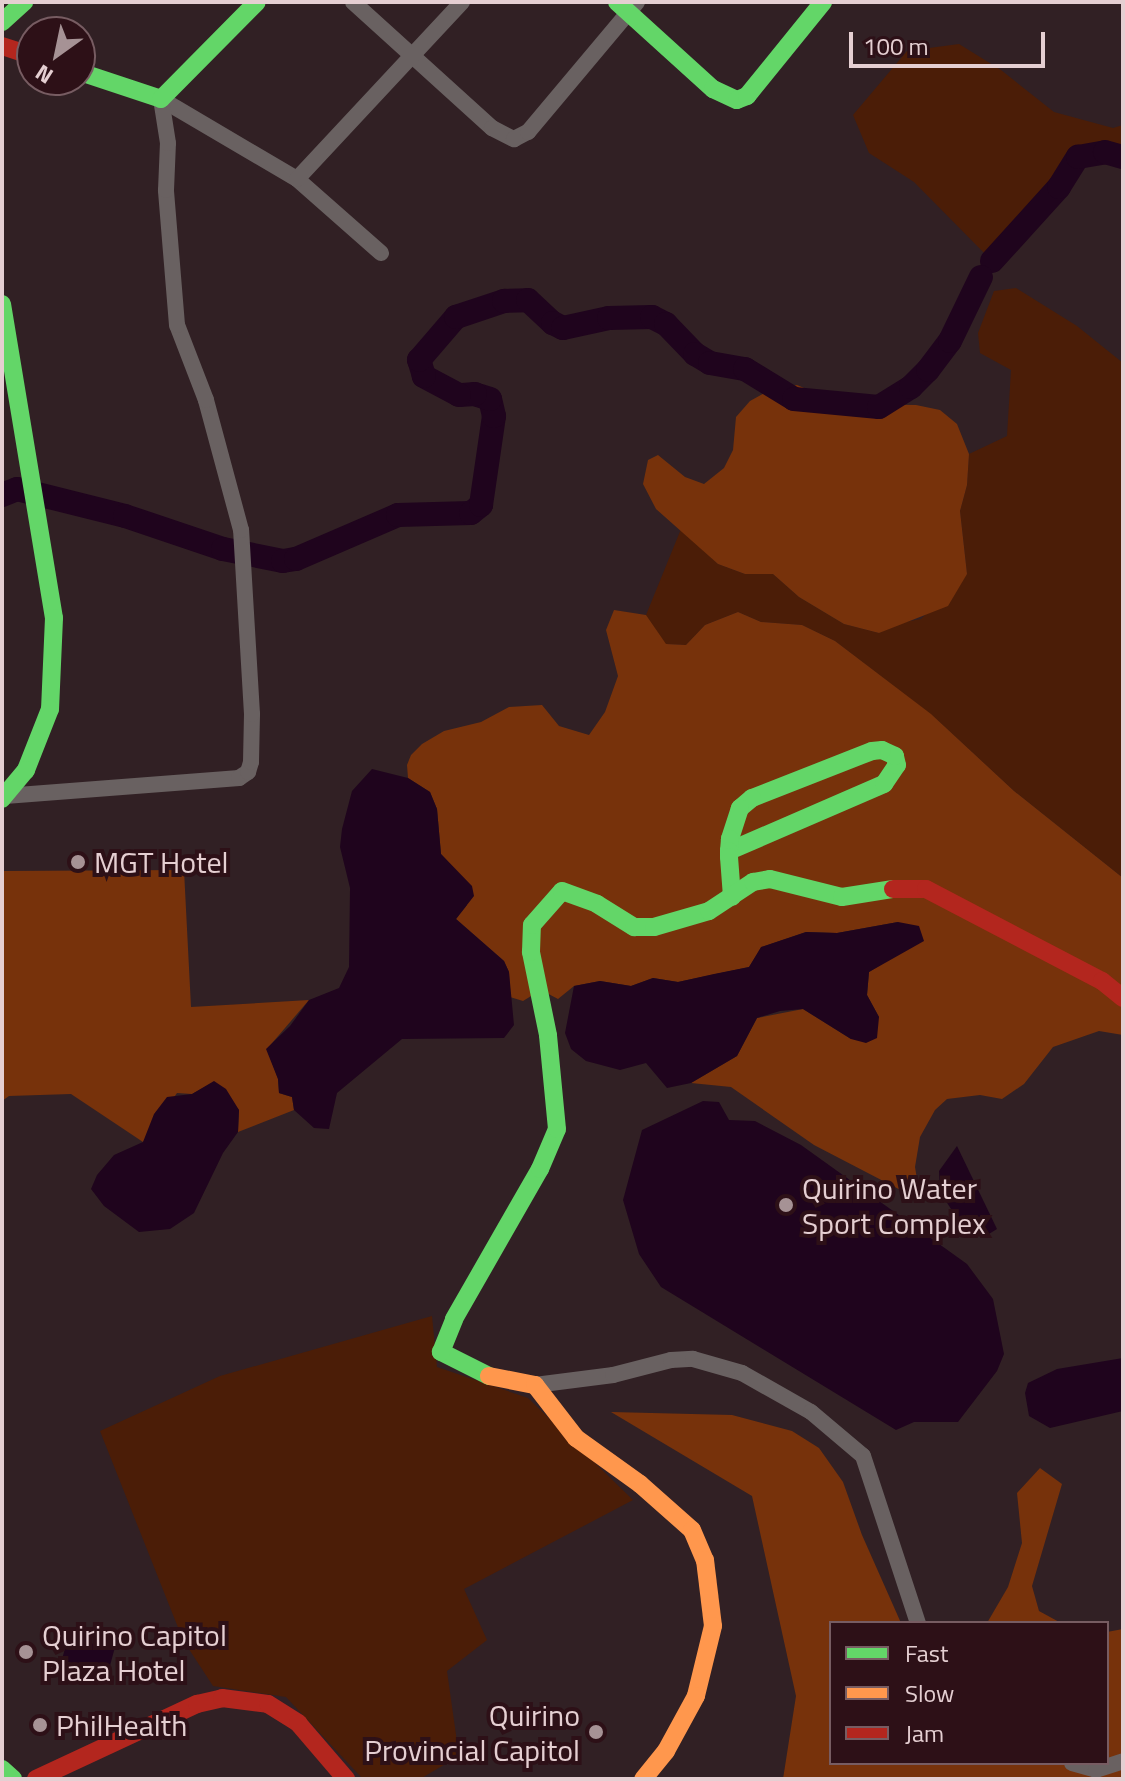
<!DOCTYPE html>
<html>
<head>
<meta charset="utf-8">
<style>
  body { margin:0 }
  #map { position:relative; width:1125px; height:1781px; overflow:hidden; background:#312024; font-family:"Titillium Web",sans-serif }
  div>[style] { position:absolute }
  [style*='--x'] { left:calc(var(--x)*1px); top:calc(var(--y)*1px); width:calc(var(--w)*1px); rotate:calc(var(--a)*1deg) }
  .green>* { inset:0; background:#4b1d07 }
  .forest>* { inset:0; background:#77320b }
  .water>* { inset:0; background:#1f041d; transform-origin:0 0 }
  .river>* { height:24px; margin:-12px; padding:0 12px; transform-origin:12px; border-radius:12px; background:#1f041d }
  .street>* { height:16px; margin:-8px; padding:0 8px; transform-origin:8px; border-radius:8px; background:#696161 }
  .fast>* { height:18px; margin:-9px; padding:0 9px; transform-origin:9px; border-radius:9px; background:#63d668 }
  .slow>* { height:18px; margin:-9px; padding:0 9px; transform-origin:9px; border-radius:9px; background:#ff974d }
  .jam>* { height:18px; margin:-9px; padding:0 9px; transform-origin:9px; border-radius:9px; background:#b3261e }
  .dots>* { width:22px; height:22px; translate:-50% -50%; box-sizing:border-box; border:4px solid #2d1017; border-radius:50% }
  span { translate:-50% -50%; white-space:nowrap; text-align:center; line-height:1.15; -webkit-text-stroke:8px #2d1017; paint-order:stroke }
  .poi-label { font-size:30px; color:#e5cfd2 }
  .left { translate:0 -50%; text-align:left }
  .right { translate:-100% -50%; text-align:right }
  .frame { position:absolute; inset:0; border:4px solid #e5cfd2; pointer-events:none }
  .legend { position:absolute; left:829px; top:1621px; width:280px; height:144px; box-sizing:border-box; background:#2d1017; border:2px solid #775c62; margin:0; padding:10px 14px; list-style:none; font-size:24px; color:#e5cfd2 }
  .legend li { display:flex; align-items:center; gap:16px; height:40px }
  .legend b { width:40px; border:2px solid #775c62 }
  .north { position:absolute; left:16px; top:16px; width:80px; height:80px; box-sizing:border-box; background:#2d1017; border:2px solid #775c62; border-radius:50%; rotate:213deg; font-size:22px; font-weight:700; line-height:32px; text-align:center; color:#e5cfd2 }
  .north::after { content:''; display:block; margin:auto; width:28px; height:36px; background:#a69295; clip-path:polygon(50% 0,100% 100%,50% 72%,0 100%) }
  .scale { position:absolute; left:849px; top:32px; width:196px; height:36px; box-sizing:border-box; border:4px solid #e5cfd2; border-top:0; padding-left:10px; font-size:24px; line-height:28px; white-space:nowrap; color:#e5cfd2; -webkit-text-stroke:6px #2d1017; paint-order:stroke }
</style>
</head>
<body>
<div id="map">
  <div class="green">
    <i style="clip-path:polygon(959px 44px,1001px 70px,1054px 112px,1113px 128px,1123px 125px,1123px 157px,1105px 152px,1085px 153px,992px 261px,914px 182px,869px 153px,853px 115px,907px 51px)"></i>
    <i style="clip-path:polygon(1016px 288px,1077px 326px,1123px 363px,1123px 878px,1014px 791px,934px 717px,835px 641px,802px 625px,761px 622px,738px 612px,705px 625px,686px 645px,665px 644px,646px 615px,681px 529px,718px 564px,745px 574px,773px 574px,799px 597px,844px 624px,879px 633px,899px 623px,921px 619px,967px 574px,960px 511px,967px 485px,969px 454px,1007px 436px,1011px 370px,980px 353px,978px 333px,994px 291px)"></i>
    <i style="clip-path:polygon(432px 1316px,437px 1367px,528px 1398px,633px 1500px,464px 1589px,487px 1640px,447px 1671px,459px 1756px,420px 1779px,363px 1779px,286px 1697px,213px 1686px,183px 1640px,100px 1431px,220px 1376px)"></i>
  </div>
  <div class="forest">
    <i style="clip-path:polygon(797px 385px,842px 404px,916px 405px,940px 410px,957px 424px,969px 454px,967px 485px,960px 511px,967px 574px,948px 606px,879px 633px,844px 624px,799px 597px,773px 574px,745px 574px,718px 564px,656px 509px,643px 484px,648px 460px,658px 455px,685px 477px,704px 484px,724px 468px,733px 450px,736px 417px,750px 401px,770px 390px)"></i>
    <i style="clip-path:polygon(614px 610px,646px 615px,666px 644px,686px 645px,705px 625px,738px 612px,761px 622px,802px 625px,835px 641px,931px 714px,1014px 791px,1123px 878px,1123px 1035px,1099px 1031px,1053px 1047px,1024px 1084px,1002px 1099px,980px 1095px,947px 1099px,935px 1110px,920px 1137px,915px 1167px,918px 1185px,914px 1197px,814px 1145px,731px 1087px,691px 1083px,737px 1056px,757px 1018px,803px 1009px,851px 1039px,879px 1017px,867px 995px,869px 972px,882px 964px,898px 922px,837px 933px,806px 932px,762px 947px,749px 967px,678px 982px,653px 978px,631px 986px,600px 981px,574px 986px,558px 999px,541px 990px,523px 1001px,510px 997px,509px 972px,504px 961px,456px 919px,467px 905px,450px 864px,441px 854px,437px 809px,430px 792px,408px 778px,407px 765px,411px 755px,422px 744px,444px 731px,481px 722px,509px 707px,542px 705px,559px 726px,589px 735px,605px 712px,618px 676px,606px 630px)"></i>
    <i style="clip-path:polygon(184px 870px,191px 1007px,309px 1000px,267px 1049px,278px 1079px,279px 1093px,292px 1097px,294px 1110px,238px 1132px,239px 1110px,214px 1082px,192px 1094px,177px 1093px,143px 1142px,71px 1094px,9px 1096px,2px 1101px,2px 871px)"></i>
    <i style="clip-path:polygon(611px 1412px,732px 1415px,792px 1431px,819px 1448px,843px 1482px,862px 1535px,901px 1623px,831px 1623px,831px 1763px,1107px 1763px,1107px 1632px,1123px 1629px,1123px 1779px,783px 1779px,796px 1696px,752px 1496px)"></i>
    <i style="clip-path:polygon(1040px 1468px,1062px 1484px,1032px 1586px,1039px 1611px,1061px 1623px,987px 1623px,1008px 1587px,1022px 1543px,1017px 1493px)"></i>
  </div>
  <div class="water">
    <i style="clip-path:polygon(372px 769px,408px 778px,430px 792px,437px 809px,441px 854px,472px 886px,474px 896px,456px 919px,504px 961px,509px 972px,514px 1025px,504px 1038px,402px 1039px,337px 1093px,329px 1129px,314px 1128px,294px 1110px,292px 1097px,279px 1093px,278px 1079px,266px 1049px,290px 1026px,309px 1000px,339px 988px,349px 967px,350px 888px,340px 847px,342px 829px,352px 791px)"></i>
    <i style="clip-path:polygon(898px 922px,919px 926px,924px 941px,869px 972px,867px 995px,879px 1017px,877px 1038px,866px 1043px,851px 1039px,803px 1009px,780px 1011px,757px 1018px,737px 1056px,691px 1083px,667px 1088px,646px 1063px,620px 1070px,586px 1061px,571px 1049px,565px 1033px,574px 986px,600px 981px,631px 986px,653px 978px,678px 982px,714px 974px,749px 967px,761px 947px,806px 932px,837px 933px)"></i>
    <i style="clip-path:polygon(214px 1081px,226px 1089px,239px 1110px,238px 1132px,223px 1153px,194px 1213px,170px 1229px,139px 1232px,104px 1206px,91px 1189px,97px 1175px,114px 1155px,143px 1142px,154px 1114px,167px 1097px,192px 1094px)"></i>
    <i style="clip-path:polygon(703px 1101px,719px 1102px,729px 1120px,755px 1121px,801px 1145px,967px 1264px,993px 1299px,1004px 1354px,997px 1371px,958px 1422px,914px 1422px,896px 1430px,661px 1287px,639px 1254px,623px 1200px,642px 1130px)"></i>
    <i style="clip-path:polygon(957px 1146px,997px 1229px,984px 1237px,953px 1212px,940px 1192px,939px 1171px)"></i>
    <i style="clip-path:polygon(1123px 1358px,1123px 1411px,1050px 1428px,1029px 1416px,1025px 1393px,1028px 1383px,1057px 1369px)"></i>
    <i style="left:68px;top:1637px;width:48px;height:24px;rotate:15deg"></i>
  </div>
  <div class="river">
    <i style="--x:992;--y:261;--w:100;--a:-47.8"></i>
    <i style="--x:1059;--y:187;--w:36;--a:-58"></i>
    <i style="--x:1078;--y:157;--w:27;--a:-10"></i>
    <i style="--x:1105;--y:152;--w:19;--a:16"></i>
    <i style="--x:2;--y:495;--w:16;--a:-22"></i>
    <i style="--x:17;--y:489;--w:111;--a:14"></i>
    <i style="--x:125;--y:516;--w:103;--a:18.6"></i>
    <i style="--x:223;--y:549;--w:61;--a:11.3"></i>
    <i style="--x:283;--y:561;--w:13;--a:-9"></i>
    <i style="--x:296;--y:559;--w:111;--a:-23.3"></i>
    <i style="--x:398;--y:515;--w:73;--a:-1.6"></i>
    <i style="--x:471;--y:513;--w:13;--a:-39"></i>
    <i style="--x:481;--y:505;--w:90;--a:-81.7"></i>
    <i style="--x:494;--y:416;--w:17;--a:-103"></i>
    <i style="--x:490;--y:399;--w:16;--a:-162"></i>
    <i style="--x:475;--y:394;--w:16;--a:176"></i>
    <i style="--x:459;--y:395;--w:40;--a:-152"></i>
    <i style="--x:424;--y:376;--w:17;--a:-107"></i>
    <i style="--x:419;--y:360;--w:57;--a:-49.3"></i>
    <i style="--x:456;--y:317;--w:51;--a:-18.4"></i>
    <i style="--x:504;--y:301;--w:24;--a:-2"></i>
    <i style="--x:528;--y:300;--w:34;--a:43"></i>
    <i style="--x:553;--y:323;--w:11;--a:27"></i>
    <i style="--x:563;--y:328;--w:47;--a:-12.3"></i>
    <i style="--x:609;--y:318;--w:43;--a:-1.3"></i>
    <i style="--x:652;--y:317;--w:16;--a:27"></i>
    <i style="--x:666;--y:324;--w:42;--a:46"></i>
    <i style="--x:695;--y:354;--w:17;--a:31"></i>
    <i style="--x:710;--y:363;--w:36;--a:10"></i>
    <i style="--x:745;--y:369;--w:57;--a:31.5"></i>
    <i style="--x:794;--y:399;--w:85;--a:5.4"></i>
    <i style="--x:879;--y:407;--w:38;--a:-32"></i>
    <i style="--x:911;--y:387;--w:24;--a:-45"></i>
    <i style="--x:928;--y:370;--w:36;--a:-53"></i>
    <i style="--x:950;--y:341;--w:71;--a:-64.2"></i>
  </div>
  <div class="street">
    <i style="--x:353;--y:2;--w:188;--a:42.2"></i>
    <i style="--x:492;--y:128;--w:25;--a:27"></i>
    <i style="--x:514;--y:139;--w:16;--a:-27"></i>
    <i style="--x:528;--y:132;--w:170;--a:-50"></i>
    <i style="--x:161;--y:99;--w:158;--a:30.5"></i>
    <i style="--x:297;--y:179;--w:112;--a:41.4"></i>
    <i style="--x:297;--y:179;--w:242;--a:-47"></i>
    <i style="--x:5;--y:796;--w:235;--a:-4.4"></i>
    <i style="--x:239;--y:778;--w:11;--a:-34"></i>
    <i style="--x:248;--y:772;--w:10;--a:-73"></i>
    <i style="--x:251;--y:762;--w:48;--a:-88.8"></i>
    <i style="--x:252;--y:714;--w:184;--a:-93.4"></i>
    <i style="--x:241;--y:530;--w:135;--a:-105.1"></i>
    <i style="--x:206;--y:400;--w:80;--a:-111.1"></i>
    <i style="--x:177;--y:325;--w:135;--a:-94.7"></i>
    <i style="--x:166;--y:190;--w:47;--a:-87.6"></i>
    <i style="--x:168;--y:143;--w:45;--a:-99"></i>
    <i style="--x:535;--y:1385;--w:79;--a:-7.3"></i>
    <i style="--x:613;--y:1375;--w:60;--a:-14.5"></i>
    <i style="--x:671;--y:1360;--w:22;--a:-3"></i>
    <i style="--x:693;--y:1359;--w:51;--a:15.9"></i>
    <i style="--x:742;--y:1373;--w:79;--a:29.5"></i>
    <i style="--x:811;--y:1412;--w:68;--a:40.2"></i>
    <i style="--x:863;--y:1456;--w:176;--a:71.8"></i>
    <i style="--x:1072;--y:1763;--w:25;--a:16"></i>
    <i style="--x:1096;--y:1770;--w:28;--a:-18"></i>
  </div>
  <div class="fast">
    <i style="--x:617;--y:2;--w:130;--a:42.2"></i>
    <i style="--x:713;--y:89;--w:26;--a:25"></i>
    <i style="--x:737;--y:100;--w:11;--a:-22"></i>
    <i style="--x:747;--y:96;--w:121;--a:-51"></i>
    <i style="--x:2;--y:22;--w:30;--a:-42"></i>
    <i style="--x:80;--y:72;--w:85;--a:18.4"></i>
    <i style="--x:161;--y:99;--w:136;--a:-45.3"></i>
    <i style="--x:2;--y:304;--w:318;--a:80.6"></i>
    <i style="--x:54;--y:618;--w:91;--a:92.5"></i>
    <i style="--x:50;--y:709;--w:66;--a:111.5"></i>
    <i style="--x:26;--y:770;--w:38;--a:130"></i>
    <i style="--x:729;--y:851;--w:169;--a:-23.4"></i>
    <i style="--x:884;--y:784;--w:23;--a:-56"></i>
    <i style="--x:897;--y:765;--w:9;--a:-103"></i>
    <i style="--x:895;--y:756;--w:14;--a:-155"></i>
    <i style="--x:882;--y:750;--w:10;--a:174"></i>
    <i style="--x:872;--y:751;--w:129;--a:158.6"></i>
    <i style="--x:752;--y:798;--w:16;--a:140"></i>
    <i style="--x:740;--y:808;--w:33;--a:108"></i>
    <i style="--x:730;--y:839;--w:12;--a:95"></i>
    <i style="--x:729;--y:851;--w:6;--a:90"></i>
    <i style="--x:729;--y:857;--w:40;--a:85.7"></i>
    <i style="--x:489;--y:1376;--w:54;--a:-153.4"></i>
    <i style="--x:441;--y:1352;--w:35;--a:-68"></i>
    <i style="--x:454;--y:1319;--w:173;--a:-60.2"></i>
    <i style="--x:540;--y:1169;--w:43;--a:-67"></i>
    <i style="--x:557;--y:1129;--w:94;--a:-95.5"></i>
    <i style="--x:548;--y:1035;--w:85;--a:-101.6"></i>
    <i style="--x:531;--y:952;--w:27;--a:-88"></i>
    <i style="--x:532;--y:925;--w:45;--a:-48.6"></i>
    <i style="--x:562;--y:891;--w:37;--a:20"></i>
    <i style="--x:597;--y:904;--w:44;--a:31.9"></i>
    <i style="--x:634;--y:927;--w:20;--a:0"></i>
    <i style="--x:654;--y:927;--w:57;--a:-16.2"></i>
    <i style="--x:709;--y:911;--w:53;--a:-33.4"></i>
    <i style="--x:753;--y:882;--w:17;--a:-10"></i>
    <i style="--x:770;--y:879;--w:74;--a:14"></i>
    <i style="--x:842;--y:897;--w:52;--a:-8.9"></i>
    <i style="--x:2;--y:1769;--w:15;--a:42"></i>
  </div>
  <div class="slow">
    <i style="--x:489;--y:1376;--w:47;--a:11.1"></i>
    <i style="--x:535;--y:1385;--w:67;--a:52.3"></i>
    <i style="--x:576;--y:1438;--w:79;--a:35.7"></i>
    <i style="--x:640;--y:1484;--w:69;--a:41.5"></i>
    <i style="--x:692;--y:1530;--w:33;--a:67"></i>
    <i style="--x:705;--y:1560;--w:66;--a:83.1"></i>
    <i style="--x:713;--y:1626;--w:72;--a:103.7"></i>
    <i style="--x:696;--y:1696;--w:63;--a:118.6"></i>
    <i style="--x:666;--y:1751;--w:36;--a:129"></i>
  </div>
  <div class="jam">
    <i style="--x:2;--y:46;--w:32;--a:18"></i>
    <i style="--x:893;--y:889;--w:33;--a:0"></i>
    <i style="--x:926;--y:889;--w:199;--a:27.6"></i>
    <i style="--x:1102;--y:981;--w:27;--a:39"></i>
    <i style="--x:36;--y:1779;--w:178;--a:-25"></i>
    <i style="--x:197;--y:1704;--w:26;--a:-13"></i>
    <i style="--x:222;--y:1698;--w:46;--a:7.4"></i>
    <i style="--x:268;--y:1704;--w:36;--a:32"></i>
    <i style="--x:298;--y:1723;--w:74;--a:49.4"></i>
  </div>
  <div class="dots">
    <i style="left:78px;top:862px;background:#a69295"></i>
    <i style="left:786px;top:1205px;background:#a69295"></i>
    <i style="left:26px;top:1652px;background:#a69295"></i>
    <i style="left:40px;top:1725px;background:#a69295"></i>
    <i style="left:596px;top:1732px;background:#a69295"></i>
  </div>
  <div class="poi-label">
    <span class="left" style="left:94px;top:862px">MGT Hotel</span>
    <span class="left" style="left:802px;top:1205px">Quirino Water<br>Sport Complex</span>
    <span class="left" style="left:42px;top:1652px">Quirino Capitol<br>Plaza Hotel</span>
    <span class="right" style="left:580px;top:1732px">Quirino<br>Provincial Capitol</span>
    <span class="left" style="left:56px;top:1725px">PhilHealth</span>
  </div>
  <div class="frame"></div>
  <ul class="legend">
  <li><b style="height:10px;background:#63d668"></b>Fast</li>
  <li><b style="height:10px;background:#ff974d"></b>Slow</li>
  <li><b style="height:10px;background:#b3261e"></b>Jam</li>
  </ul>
  <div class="north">N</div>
  <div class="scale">100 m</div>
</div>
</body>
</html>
